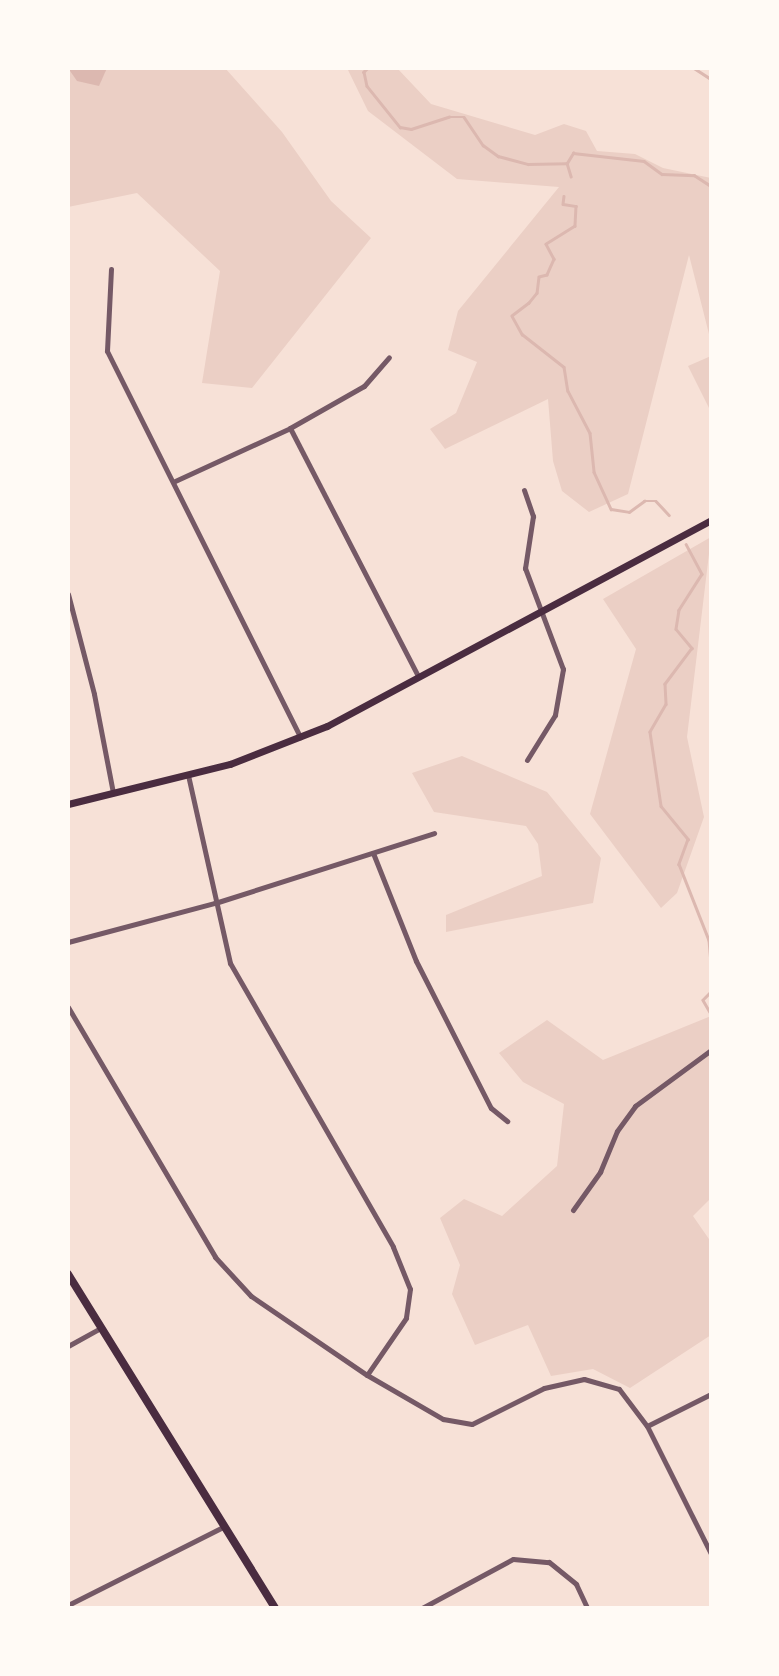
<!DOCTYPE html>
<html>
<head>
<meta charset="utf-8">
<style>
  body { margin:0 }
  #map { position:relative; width:779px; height:1676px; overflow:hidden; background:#f7e1d7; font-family:"Exo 2",sans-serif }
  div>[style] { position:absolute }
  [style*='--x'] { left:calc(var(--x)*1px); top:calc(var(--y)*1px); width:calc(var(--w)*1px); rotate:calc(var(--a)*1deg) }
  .green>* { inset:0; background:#ebcfc5 }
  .water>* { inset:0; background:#dcb8b0 }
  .stream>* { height:2.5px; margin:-1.25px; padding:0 1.25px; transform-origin:1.25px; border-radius:1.25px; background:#dcb8b0 }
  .minor>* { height:5px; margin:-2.5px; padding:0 2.5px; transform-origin:2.5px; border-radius:2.5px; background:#755966 }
  .secondary>* { height:7px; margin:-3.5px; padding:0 3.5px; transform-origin:3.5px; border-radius:3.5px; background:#4a2c40 }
  .primary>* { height:8px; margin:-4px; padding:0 4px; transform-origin:4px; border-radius:4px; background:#4a2c40 }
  span { translate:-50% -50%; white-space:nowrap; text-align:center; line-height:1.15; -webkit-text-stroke:5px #fffaf5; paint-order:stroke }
  .frame { position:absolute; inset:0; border:70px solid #fffaf5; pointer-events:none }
</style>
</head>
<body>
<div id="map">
  <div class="green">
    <i style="clip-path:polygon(68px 68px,225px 68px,282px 132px,331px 201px,371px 238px,252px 388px,202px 383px,220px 271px,137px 193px,68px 207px)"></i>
    <i style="clip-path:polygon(397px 68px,431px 104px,535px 135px,564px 124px,586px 131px,597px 151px,635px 154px,663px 168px,711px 178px,711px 342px,689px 255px,628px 494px,589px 512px,562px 491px,553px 461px,548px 399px,445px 449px,430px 429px,456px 413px,477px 362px,448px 350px,458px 311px,559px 187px,457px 179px,368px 111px,348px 70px)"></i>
    <i style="clip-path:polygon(711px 356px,711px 412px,688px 366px)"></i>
    <i style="clip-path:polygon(711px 537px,687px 737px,704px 817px,677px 893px,661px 908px,590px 814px,636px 649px,603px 599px)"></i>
    <i style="clip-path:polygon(462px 756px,547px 792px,601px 858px,593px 903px,446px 932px,446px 915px,542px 876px,538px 844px,526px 826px,434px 812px,412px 773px)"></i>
    <i style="clip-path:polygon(711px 1016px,711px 1198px,693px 1216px,711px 1242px,711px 1335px,630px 1388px,593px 1369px,551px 1376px,528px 1325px,475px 1345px,452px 1294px,460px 1265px,440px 1218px,464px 1199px,502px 1216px,557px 1166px,564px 1104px,523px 1082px,499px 1053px,547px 1020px,603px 1060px)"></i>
  </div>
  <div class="water">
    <i style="clip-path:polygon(68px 68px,107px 68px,99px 86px,77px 81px)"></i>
  </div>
  <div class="stream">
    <i style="--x:368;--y:68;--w:6;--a:135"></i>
    <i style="--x:364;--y:72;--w:14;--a:78"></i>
    <i style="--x:367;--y:86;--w:53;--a:51.2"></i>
    <i style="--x:400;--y:127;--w:11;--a:10"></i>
    <i style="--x:411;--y:129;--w:40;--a:-18"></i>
    <i style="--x:449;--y:117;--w:15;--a:0"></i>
    <i style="--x:464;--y:117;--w:34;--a:56"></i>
    <i style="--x:483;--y:145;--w:19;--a:36"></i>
    <i style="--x:498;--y:156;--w:31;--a:15"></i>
    <i style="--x:528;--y:164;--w:39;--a:-1"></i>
    <i style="--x:380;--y:68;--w:12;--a:0"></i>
    <i style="--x:478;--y:68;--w:12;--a:0"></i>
    <i style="--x:694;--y:68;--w:20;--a:33"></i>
    <i style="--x:567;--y:163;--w:12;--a:-59"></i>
    <i style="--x:573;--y:153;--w:71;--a:6.4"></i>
    <i style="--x:644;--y:161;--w:22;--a:36"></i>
    <i style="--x:662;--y:174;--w:32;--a:2"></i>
    <i style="--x:694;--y:175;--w:20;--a:33"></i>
    <i style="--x:567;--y:163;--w:14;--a:73"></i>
    <i style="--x:564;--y:196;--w:8;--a:97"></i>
    <i style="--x:563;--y:204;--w:13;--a:9"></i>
    <i style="--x:576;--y:206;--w:20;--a:93"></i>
    <i style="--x:575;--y:226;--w:34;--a:148"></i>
    <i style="--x:546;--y:244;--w:17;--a:62"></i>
    <i style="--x:554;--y:259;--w:17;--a:114"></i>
    <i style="--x:547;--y:275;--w:8;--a:166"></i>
    <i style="--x:539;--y:277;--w:16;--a:97"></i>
    <i style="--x:537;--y:293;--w:13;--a:129"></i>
    <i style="--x:529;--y:303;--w:21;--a:143"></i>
    <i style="--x:512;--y:316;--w:21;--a:61"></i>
    <i style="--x:522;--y:334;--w:53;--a:38.2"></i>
    <i style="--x:564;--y:367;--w:24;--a:81"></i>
    <i style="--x:568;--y:391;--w:47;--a:62.4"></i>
    <i style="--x:590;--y:433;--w:39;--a:84"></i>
    <i style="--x:594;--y:472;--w:41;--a:65.3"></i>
    <i style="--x:611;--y:509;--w:18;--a:9"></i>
    <i style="--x:629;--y:512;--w:19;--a:-36"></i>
    <i style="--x:644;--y:501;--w:12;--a:0"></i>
    <i style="--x:656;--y:501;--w:19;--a:47"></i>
    <i style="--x:686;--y:544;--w:34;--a:62"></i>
    <i style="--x:702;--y:574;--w:43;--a:122.6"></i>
    <i style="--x:679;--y:610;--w:19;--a:99"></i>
    <i style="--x:676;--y:629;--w:25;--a:50"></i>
    <i style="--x:692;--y:648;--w:45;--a:126.9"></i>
    <i style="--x:665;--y:684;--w:20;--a:87"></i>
    <i style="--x:666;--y:704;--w:32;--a:120"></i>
    <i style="--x:650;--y:732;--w:75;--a:81.5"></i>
    <i style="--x:661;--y:806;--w:43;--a:50.7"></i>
    <i style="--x:688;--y:839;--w:27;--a:110"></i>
    <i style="--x:679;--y:864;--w:82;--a:68.5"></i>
    <i style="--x:709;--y:940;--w:25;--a:85"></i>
    <i style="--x:711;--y:992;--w:11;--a:135"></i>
    <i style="--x:703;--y:1000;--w:16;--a:60"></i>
  </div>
  <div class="minor">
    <i style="--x:111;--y:269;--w:82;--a:92.8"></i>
    <i style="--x:107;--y:351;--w:432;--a:63.4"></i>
    <i style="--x:290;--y:428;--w:279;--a:62.7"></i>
    <i style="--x:175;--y:481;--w:127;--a:-24.7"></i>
    <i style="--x:290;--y:428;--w:85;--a:-29.6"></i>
    <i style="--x:364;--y:386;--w:38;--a:-49"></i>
    <i style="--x:524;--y:490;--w:28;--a:71"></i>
    <i style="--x:533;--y:516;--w:53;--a:98.7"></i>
    <i style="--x:525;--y:568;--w:108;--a:69.4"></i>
    <i style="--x:563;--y:669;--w:47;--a:99.9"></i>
    <i style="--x:555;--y:715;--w:53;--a:121.9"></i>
    <i style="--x:68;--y:594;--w:103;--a:75.4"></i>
    <i style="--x:94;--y:694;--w:101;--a:79.1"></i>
    <i style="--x:188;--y:775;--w:193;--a:77.4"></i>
    <i style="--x:230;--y:963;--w:327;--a:60.1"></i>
    <i style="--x:393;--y:1247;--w:45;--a:68"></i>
    <i style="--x:410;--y:1289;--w:29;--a:98"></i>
    <i style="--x:406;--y:1318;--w:69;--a:124.4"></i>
    <i style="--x:373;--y:853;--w:116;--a:68.3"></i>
    <i style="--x:416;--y:961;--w:165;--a:63"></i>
    <i style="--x:491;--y:1108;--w:21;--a:39"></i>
    <i style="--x:68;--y:942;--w:152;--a:-14.9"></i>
    <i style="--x:215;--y:903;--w:230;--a:-17.7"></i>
    <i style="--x:68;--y:1007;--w:290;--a:59.5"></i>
    <i style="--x:215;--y:1257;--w:53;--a:47.3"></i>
    <i style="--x:251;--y:1296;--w:140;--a:34.3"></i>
    <i style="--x:367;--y:1375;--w:88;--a:30.1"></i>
    <i style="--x:443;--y:1419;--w:29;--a:10"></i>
    <i style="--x:472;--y:1424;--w:80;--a:-26.6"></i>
    <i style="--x:544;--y:1388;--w:41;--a:-12.7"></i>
    <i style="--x:584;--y:1379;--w:36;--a:16"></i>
    <i style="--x:619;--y:1389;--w:46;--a:52.9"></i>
    <i style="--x:647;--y:1426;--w:143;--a:63.4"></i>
    <i style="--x:573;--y:1210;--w:47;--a:-54.6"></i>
    <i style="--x:600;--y:1172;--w:44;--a:-67.5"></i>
    <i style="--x:617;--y:1131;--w:31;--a:-54"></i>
    <i style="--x:635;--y:1106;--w:94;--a:-36.4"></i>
    <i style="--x:68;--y:1346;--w:38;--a:-29"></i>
    <i style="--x:647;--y:1426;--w:72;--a:-26.6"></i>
    <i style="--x:68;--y:1605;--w:174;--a:-26.7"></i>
    <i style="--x:422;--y:1608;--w:103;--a:-28.3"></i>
    <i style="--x:513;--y:1559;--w:36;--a:5"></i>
    <i style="--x:549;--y:1562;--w:35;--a:39"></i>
    <i style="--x:576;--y:1584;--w:26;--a:65"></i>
  </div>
  <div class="secondary">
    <i style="--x:68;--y:804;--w:167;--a:-13.9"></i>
    <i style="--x:230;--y:764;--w:104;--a:-21.4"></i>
    <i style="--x:327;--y:726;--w:436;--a:-28.2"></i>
  </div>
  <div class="primary">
    <i style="--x:68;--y:1274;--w:393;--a:58.2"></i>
  </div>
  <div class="frame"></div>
</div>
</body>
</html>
